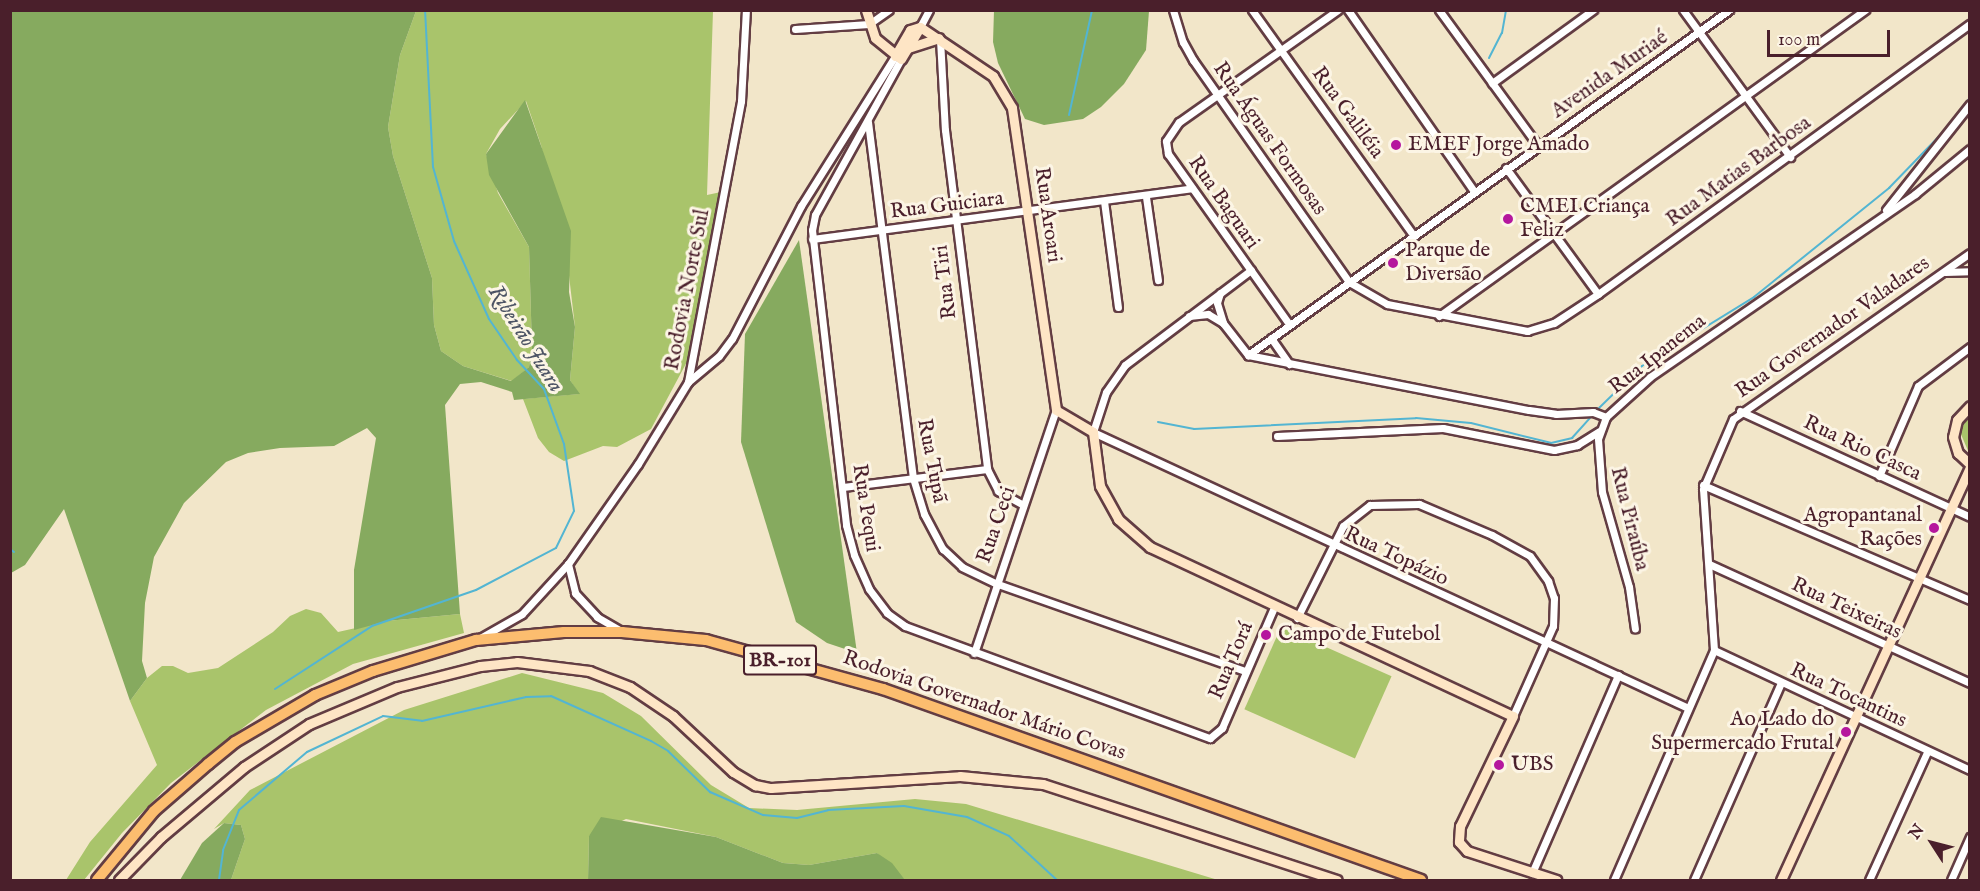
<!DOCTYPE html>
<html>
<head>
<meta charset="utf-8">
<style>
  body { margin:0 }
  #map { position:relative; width:1980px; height:891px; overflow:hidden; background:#f2e6c9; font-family:"IM FELL English",serif }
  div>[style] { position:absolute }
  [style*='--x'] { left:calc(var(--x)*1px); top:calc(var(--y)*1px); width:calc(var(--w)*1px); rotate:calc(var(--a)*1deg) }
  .green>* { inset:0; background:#a9c46b; transform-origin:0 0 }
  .forest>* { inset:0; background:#86aa5f }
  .stream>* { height:2px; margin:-1px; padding:0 1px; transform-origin:1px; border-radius:1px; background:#53b5d2 }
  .roads { filter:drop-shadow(2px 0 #633d43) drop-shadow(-2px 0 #633d43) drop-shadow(0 2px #633d43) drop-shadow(0 -2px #633d43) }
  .street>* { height:7px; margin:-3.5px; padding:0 3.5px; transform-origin:3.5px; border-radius:3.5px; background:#fff }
  .secondary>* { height:9px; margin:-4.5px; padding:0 4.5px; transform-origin:4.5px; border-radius:4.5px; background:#fee5c5 }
  .primary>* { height:10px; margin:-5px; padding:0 5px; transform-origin:5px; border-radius:5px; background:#fcbd6f }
  .dots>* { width:16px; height:16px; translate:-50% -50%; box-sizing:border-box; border:3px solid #fcf5e5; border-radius:50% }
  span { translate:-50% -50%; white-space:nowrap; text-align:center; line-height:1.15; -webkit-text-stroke:6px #fcf5e5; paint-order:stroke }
  .shield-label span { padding:2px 4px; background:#fcf5e5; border:2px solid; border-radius:4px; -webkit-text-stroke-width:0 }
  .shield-label { font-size:20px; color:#4a1f2b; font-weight:700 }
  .street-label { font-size:21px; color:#4a1f2b }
  .poi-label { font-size:21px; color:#4a1f2b }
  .left { translate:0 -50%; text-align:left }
  .right { translate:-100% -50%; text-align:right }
  .water-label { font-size:22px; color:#4d5465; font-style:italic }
  .frame { position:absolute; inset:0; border:12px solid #4a1f2b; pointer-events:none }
  .north { position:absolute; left:1902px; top:813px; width:60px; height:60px; -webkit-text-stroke:4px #fcf5e5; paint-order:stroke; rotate:306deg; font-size:16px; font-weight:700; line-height:24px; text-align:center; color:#4a1f2b }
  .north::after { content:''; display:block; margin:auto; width:21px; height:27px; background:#4a1f2b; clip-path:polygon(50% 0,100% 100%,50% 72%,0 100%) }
  .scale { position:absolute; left:1767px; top:30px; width:123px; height:27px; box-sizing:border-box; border:3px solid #4a1f2b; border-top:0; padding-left:8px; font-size:18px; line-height:21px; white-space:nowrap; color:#4a1f2b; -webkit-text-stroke:4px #fcf5e5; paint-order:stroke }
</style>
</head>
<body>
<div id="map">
  <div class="green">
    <i style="clip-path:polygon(416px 11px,713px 11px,707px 195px,721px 192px,689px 358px,651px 429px,617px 447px,603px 446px,564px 461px,549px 452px,538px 438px,523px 399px,579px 394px,570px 380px,575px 327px,568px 267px,541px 145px,526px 101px,500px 129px,486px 154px,498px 193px,529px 247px,532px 349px,529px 367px,512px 381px,463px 366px,441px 351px,434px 325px,432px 278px,393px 156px,388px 127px,400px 55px)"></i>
    <i style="clip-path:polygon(1969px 414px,1969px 453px,1960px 432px)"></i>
    <i style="clip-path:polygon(306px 609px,321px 613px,338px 632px,387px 621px,460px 614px,464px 633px,353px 664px,266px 710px,171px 783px,122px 833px,84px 880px,66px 880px,90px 842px,157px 765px,130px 701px,147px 678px,162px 666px,173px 666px,188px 673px,218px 668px,273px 632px,290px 616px)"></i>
    <i style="left:1281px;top:627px;width:121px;height:90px;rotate:24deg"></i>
    <i style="clip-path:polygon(522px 673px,603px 693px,641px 716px,711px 785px,749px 808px,797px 810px,915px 799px,966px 804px,1218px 880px,905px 880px,877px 853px,809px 865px,783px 863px,716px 837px,626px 819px,589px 836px,588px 880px,231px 880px,245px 839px,241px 825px,224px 823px,214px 829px,250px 790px,404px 710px)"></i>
  </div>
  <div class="forest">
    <i style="clip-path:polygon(11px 10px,416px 11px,400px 55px,388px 127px,393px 156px,432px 278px,434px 325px,441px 351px,463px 366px,511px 381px,529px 367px,532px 349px,529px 247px,489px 175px,486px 154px,525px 100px,571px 231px,569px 292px,575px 327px,570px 380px,580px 394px,514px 400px,512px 392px,481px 382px,460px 384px,445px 405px,460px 614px,387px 621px,354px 630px,354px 570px,376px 438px,367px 428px,334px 446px,280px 448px,248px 453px,226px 462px,184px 503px,154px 557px,145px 603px,142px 661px,147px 678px,130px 701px,64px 509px,25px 565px,11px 573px)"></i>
    <i style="clip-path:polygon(994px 11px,1149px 11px,1146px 50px,1124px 84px,1101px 107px,1083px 119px,1044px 125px,1025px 119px,998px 63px,993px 42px)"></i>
    <i style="clip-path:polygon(799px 240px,857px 653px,827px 643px,796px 622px,741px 442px,745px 334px)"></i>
    <i style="clip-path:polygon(601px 817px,716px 837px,783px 863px,809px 865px,877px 853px,892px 863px,905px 880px,588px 880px,589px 836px)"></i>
    <i style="clip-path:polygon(224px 823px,241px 825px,245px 839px,231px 880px,180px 880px,202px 843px)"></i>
  </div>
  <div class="stream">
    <i style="--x:1489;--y:58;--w:28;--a:-63"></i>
    <i style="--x:1502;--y:33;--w:23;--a:-80"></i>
    <i style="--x:1964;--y:107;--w:12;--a:-59"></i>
    <i style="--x:1069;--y:115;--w:107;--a:-77.6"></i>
    <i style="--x:1599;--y:408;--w:60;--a:-44.3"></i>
    <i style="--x:1642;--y:366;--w:132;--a:-31.6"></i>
    <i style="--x:1754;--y:297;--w:174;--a:-38.9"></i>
    <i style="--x:1889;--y:188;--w:88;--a:-45.9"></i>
    <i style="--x:1158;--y:422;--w:37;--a:11"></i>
    <i style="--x:1194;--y:429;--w:222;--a:-2.8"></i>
    <i style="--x:1416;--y:418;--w:55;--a:5.2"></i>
    <i style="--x:1471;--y:423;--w:82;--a:14"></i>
    <i style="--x:1551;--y:443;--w:22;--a:-13"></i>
    <i style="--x:1572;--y:438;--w:27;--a:-48"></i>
    <i style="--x:10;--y:549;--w:5;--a:37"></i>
    <i style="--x:275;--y:689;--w:116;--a:-33"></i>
    <i style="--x:372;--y:626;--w:110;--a:-19.1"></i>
    <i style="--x:476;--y:590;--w:90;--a:-27.7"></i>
    <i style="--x:556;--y:548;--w:41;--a:-64.1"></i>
    <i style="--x:574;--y:511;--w:68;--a:-98.5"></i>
    <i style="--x:564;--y:444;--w:59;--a:-110"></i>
    <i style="--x:544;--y:389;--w:40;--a:-133"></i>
    <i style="--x:517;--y:360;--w:50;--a:-124.3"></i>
    <i style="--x:489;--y:319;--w:85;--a:-114.2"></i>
    <i style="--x:454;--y:241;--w:77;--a:-105.8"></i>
    <i style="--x:433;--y:167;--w:157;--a:-92.9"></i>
    <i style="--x:219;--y:880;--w:30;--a:-82"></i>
    <i style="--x:223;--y:850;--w:43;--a:-68.2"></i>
    <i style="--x:239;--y:810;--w:89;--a:-40.5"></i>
    <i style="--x:307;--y:752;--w:84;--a:-25.3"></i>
    <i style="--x:383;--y:716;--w:39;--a:7"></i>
    <i style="--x:422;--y:721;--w:107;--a:-13"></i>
    <i style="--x:526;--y:697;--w:25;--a:-2"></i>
    <i style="--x:551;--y:696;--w:110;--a:24.2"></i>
    <i style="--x:651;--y:741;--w:20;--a:30"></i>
    <i style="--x:668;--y:751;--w:59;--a:44.3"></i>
    <i style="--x:710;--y:792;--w:58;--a:23.5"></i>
    <i style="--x:763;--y:815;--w:34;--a:5"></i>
    <i style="--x:797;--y:818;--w:32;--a:-14"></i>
    <i style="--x:828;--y:810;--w:76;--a:-3"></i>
    <i style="--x:904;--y:806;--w:64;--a:9.9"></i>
    <i style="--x:967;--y:817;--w:46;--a:24.3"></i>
    <i style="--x:1009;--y:836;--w:65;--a:42.5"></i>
  </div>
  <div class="roads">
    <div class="street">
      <i style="--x:1173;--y:10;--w:34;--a:73"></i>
      <i style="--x:1183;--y:42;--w:21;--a:61"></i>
      <i style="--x:1193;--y:60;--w:271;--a:54.9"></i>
      <i style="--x:1349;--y:282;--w:44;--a:30.1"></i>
      <i style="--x:1387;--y:304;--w:143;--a:10.9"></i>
      <i style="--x:1527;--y:331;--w:28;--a:-17"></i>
      <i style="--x:1554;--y:323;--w:53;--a:-33.4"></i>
      <i style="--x:1598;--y:294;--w:460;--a:-36"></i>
      <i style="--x:1252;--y:10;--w:278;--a:54.4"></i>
      <i style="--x:1348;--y:10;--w:221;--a:55.2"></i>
      <i style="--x:1439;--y:10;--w:168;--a:53.9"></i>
      <i style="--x:1683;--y:10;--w:182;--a:53.9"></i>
      <i style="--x:920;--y:27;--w:19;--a:-62"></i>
      <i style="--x:795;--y:29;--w:74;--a:-3.9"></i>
      <i style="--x:869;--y:24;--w:24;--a:-35"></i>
      <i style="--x:940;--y:39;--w:91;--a:86.9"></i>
      <i style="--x:945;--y:130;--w:342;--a:82.9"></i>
      <i style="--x:987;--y:469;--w:25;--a:63"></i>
      <i style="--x:998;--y:491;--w:26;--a:29"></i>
      <i style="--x:901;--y:59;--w:178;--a:118.9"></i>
      <i style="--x:815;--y:215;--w:15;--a:101"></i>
      <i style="--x:812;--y:230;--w:297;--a:83.4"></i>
      <i style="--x:846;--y:525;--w:31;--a:75"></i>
      <i style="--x:854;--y:555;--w:37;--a:66"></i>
      <i style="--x:869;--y:589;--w:30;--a:53"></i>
      <i style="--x:887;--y:613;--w:22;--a:36"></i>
      <i style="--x:905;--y:626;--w:325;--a:20.2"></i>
      <i style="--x:1210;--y:738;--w:16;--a:-40"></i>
      <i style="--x:1222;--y:728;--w:132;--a:-66.7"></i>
      <i style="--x:1492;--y:83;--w:125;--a:-35.9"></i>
      <i style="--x:868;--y:122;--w:359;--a:82.8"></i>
      <i style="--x:913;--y:478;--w:38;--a:73"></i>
      <i style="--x:924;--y:514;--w:40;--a:62"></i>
      <i style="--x:943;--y:549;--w:26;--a:43"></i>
      <i style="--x:962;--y:567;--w:37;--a:26"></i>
      <i style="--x:995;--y:583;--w:265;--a:19.4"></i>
      <i style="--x:1506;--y:168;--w:156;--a:53.9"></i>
      <i style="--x:1146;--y:197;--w:84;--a:81.8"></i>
      <i style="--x:1104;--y:201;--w:107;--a:82.5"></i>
      <i style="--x:1886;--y:210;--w:135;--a:-51.6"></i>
      <i style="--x:812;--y:239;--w:383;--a:-7.6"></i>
      <i style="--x:1251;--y:270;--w:158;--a:143"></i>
      <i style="--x:1125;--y:365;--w:33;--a:125"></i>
      <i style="--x:1106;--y:392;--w:42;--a:108"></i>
      <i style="--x:1093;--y:432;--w:656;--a:24.88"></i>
      <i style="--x:1945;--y:272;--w:25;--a:-2"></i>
      <i style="--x:1220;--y:293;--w:10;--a:107"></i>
      <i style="--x:1217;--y:303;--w:21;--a:73"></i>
      <i style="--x:1223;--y:323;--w:41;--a:52"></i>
      <i style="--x:1189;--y:316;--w:19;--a:-6"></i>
      <i style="--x:1208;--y:314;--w:17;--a:31"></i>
      <i style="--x:1439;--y:316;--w:525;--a:-35.69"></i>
      <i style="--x:1289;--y:324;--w:209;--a:-125.4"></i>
      <i style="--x:1168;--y:154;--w:13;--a:-99"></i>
      <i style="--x:1166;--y:141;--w:23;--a:-56"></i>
      <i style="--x:1179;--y:122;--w:194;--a:-35.2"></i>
      <i style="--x:1271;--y:338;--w:32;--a:55"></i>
      <i style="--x:1248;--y:355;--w:286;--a:11.1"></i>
      <i style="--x:1529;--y:410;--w:27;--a:8"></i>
      <i style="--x:1556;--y:414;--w:37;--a:-3"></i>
      <i style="--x:1593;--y:412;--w:14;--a:21"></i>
      <i style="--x:1606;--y:417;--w:59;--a:-42.3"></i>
      <i style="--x:1650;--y:377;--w:322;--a:-34.6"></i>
      <i style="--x:1915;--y:194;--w:71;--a:-39.3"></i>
      <i style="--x:1248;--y:355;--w:592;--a:-35.65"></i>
      <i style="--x:688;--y:382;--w:40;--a:-40"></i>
      <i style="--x:719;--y:356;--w:21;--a:-53"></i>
      <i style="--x:732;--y:339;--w:150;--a:-62.6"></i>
      <i style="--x:801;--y:206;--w:177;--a:-57.9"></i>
      <i style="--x:1740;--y:411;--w:253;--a:24.7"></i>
      <i style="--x:1606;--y:417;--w:23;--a:110"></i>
      <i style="--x:1598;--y:439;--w:53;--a:85.7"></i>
      <i style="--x:1602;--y:492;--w:99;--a:74.1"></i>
      <i style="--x:1629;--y:587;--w:42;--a:81.9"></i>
      <i style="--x:1277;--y:436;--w:166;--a:-2.8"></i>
      <i style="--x:1443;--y:428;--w:113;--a:11.2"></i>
      <i style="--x:1554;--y:450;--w:24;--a:-12"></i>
      <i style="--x:1577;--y:445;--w:26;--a:-32"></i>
      <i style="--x:1879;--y:476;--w:98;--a:-66.6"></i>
      <i style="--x:1918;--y:386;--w:65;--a:-36.9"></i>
      <i style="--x:1703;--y:485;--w:291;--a:23.3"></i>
      <i style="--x:843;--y:487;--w:145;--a:-7.1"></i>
      <i style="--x:568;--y:564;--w:30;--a:76"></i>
      <i style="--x:575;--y:593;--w:33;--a:47"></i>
      <i style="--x:597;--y:617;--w:28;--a:30"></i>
      <i style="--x:1709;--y:564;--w:287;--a:24.5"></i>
      <i style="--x:1297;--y:618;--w:103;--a:-63.4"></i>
      <i style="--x:1343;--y:526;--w:34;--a:-38"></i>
      <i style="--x:1370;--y:505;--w:49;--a:-1.2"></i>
      <i style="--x:1419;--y:504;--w:79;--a:23"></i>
      <i style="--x:1492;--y:535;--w:43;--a:28.9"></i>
      <i style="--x:1530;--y:556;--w:31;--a:54"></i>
      <i style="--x:1548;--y:581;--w:18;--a:71"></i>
      <i style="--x:1554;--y:598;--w:28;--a:92"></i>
      <i style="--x:1553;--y:626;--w:98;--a:114"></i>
      <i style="--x:480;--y:638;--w:48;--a:-29.7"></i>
      <i style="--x:522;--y:614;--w:68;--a:-47.4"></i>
      <i style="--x:568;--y:564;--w:122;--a:-55"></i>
      <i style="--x:638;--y:464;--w:96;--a:-58.6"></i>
      <i style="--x:688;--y:382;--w:286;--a:-79.3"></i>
      <i style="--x:741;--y:101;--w:91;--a:-86.9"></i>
      <i style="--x:1714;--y:650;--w:283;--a:25.1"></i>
      <i style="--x:974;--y:653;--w:256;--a:-71.4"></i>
      <i style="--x:1532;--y:873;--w:216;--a:-66.5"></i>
      <i style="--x:1614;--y:880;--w:251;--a:-66.5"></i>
      <i style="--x:1714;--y:650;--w:161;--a:-93.9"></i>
      <i style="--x:1703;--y:489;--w:76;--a:-66.8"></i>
      <i style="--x:1733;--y:419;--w:289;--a:-35"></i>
      <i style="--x:1694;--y:880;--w:215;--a:-66.2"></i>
      <i style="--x:1869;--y:880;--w:141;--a:-65.6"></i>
      <i style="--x:1951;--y:880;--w:47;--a:-66.2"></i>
    </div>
    <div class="secondary">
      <i style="--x:866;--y:10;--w:29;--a:72"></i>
      <i style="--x:875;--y:38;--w:33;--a:39"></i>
      <i style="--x:901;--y:59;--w:37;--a:-59"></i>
      <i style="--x:920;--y:27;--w:88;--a:33.9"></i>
      <i style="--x:993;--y:76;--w:37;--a:59"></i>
      <i style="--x:1012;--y:108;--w:305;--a:81.7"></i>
      <i style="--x:1056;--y:410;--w:43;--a:30.7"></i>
      <i style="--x:1093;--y:432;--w:54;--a:82.6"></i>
      <i style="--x:1100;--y:486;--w:38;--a:61"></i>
      <i style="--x:1118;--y:519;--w:43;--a:41.2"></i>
      <i style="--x:1150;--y:547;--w:400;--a:25"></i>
      <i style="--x:1513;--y:716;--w:122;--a:115.7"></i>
      <i style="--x:1460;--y:826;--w:16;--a:94"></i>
      <i style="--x:1459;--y:842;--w:12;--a:48"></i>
      <i style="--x:1467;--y:851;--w:94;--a:18"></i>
      <i style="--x:908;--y:48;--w:32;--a:-18"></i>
      <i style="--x:895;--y:56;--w:30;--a:-60"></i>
      <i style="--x:910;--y:30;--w:10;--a:-17"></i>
      <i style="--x:1970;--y:406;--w:19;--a:133"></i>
      <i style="--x:1957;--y:420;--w:17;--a:103"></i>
      <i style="--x:1953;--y:437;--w:17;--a:73"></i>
      <i style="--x:1958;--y:453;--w:16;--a:43"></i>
      <i style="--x:119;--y:880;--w:60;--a:-45.7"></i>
      <i style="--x:161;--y:837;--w:109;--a:-40.1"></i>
      <i style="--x:244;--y:767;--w:78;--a:-33.5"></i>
      <i style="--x:309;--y:724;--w:95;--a:-22.8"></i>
      <i style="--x:397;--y:687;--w:86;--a:-14.2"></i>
      <i style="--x:480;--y:666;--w:37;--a:-6"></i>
      <i style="--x:517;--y:662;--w:73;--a:7.1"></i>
      <i style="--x:589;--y:671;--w:44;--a:21.3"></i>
      <i style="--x:630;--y:687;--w:52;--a:34"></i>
      <i style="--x:673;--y:716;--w:82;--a:43"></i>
      <i style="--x:733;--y:772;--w:26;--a:31"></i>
      <i style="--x:755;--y:785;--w:16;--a:11"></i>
      <i style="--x:771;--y:788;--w:189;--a:-3.6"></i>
      <i style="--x:960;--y:776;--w:83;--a:5.5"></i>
      <i style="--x:1043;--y:784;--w:309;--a:18.1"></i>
      <i style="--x:1781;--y:880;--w:453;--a:-65.4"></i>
    </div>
    <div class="primary">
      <i style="--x:97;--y:880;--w:89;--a:-50.4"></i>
      <i style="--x:154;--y:811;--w:72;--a:-41"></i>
      <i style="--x:208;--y:764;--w:35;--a:-39"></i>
      <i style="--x:235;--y:742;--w:93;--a:-30.4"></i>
      <i style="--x:315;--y:695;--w:63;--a:-22.5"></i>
      <i style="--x:373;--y:671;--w:108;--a:-16.8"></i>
      <i style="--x:476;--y:640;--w:88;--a:-5.2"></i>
      <i style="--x:564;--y:632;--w:58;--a:0"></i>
      <i style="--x:622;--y:632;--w:84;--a:5.4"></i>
      <i style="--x:706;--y:640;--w:184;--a:15.5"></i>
      <i style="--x:883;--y:689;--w:571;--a:19.55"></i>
    </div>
  </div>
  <div class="dots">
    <i style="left:1396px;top:145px;background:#b5179e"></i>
    <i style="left:1508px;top:219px;background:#b5179e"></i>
    <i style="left:1393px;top:263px;background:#b5179e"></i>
    <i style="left:1934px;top:528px;background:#b5179e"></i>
    <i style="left:1266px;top:635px;background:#b5179e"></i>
    <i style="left:1846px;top:732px;background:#b5179e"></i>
    <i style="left:1499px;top:765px;background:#b5179e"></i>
  </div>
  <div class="shield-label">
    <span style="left:780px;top:660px">BR-101</span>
  </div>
  <div class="street-label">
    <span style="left:1610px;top:75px;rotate:-35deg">Avenida Muriaé</span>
    <span style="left:1347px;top:113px;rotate:54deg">Rua Galiléia</span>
    <span style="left:1269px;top:139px;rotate:55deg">Rua Águas Formosas</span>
    <span style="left:1739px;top:172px;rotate:-36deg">Rua Matias Barbosa</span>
    <span style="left:1223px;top:203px;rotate:55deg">Rua Baguari</span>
    <span style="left:947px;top:206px;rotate:-7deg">Rua Guiciara</span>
    <span style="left:1047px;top:215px;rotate:82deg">Rua Aroari</span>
    <span style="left:946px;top:282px;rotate:-97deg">Rua Tiri</span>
    <span style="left:688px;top:290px;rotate:-79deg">Rodovia Norte Sul</span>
    <span style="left:1833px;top:328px;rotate:-35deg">Rua Governador Valadares</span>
    <span style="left:1658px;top:355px;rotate:-38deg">Rua Ipanema</span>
    <span style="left:1862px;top:449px;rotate:25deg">Rua Rio Casca</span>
    <span style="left:931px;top:461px;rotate:79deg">Rua Tupã</span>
    <span style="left:865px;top:508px;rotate:81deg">Rua Pequi</span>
    <span style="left:1629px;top:519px;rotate:76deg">Rua Piraúba</span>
    <span style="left:997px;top:525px;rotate:-71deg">Rua Ceci</span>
    <span style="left:1396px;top:557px;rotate:25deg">Rua Topázio</span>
    <span style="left:1846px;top:609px;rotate:25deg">Rua Teixeiras</span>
    <span style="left:1232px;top:661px;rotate:-67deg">Rua Torá</span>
    <span style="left:1848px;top:696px;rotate:25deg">Rua Tocantins</span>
    <span style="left:984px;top:706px;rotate:19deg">Rodovia Governador Mário Covas</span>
  </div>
  <div class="poi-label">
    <span class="left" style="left:1408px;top:145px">EMEF Jorge Amado</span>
    <span class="left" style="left:1520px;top:219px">CMEI Criança<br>Feliz</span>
    <span class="left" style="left:1405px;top:263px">Parque de<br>Diversão</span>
    <span class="right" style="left:1922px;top:528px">Agropantanal<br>Rações</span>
    <span class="left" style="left:1278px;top:635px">Campo de Futebol</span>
    <span class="right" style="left:1834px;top:732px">Ao Lado do<br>Supermercado Frutal</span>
    <span class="left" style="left:1511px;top:765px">UBS</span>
  </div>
  <div class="water-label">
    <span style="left:525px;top:339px;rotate:58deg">Ribeirão Juara</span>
  </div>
  <div class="frame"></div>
  <div class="north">N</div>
  <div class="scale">100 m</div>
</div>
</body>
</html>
